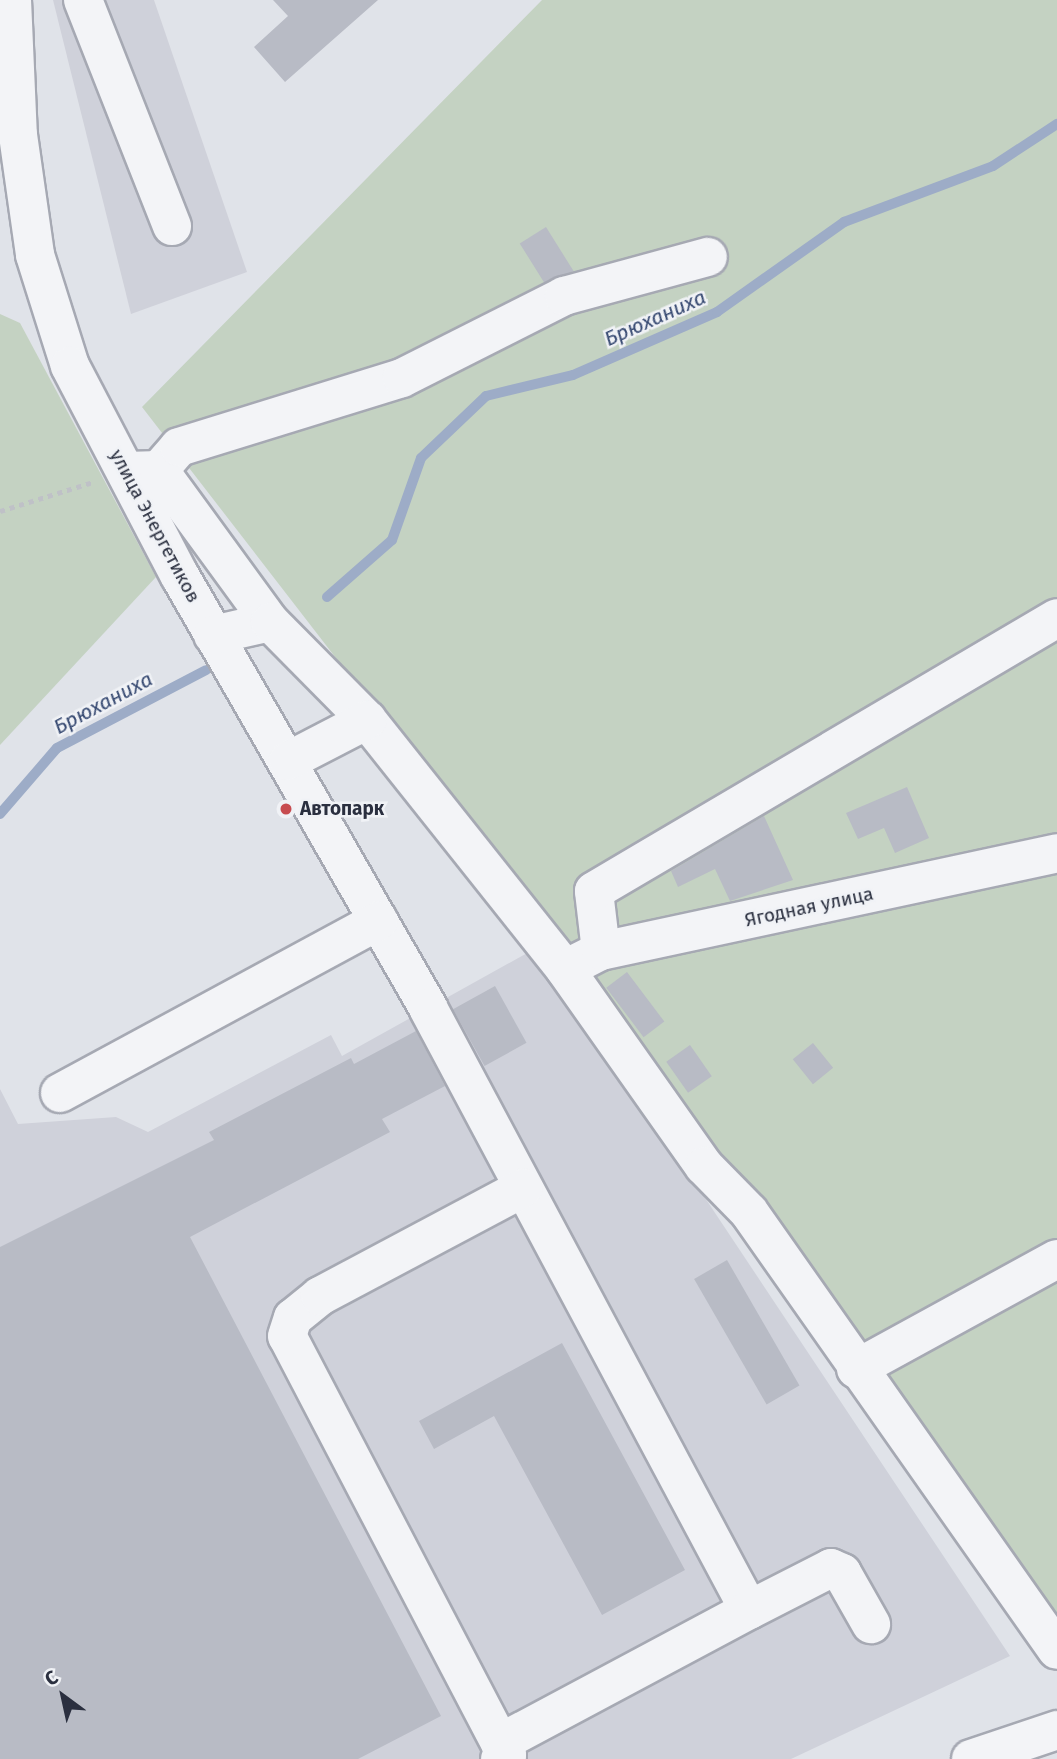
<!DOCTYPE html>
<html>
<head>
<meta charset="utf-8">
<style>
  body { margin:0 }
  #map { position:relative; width:1057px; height:1759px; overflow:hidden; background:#e0e3e9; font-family:"Fira Sans",sans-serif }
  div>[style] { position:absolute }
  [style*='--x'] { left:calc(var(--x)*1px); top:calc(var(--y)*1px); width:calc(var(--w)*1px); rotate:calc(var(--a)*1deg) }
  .built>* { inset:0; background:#cfd1da }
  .green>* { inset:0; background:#c4d2c2 }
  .stream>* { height:10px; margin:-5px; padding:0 5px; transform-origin:5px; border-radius:5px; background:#9dacc7 }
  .building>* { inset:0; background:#b8bbc5; transform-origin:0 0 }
  .path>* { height:4.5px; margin-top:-2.25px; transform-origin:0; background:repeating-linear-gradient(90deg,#bfc1c7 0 5px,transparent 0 10px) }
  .roads { filter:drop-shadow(2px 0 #a6a9b3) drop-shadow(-2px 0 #a6a9b3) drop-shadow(0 2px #a6a9b3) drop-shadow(0 -2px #a6a9b3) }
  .minor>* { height:38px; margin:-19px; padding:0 19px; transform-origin:19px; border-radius:19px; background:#f3f4f7 }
  .dots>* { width:19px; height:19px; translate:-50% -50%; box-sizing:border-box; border:4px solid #f0f2f6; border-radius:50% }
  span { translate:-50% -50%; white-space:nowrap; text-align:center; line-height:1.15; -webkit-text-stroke:5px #f0f2f6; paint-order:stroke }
  .street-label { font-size:19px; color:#2a2f3f }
  .poi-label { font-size:19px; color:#2a2f3f; font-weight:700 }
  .left { translate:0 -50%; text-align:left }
  .water-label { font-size:21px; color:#364971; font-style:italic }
  .north { position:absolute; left:28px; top:1661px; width:70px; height:70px; -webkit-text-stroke:5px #f0f2f6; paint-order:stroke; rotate:327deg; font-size:19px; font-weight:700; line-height:28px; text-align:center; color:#2a2f3f }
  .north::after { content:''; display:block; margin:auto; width:24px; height:32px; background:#2a2f3f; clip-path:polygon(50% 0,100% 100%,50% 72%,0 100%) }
</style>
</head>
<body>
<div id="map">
  <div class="built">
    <i style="clip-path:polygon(53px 0,154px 0,247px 272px,131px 314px)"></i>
    <i style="clip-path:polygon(538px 947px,1010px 1656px,791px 1759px,0 1759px,0 1089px,18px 1124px,116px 1117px,148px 1132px,331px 1035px,342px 1056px)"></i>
  </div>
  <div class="green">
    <i style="clip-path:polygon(542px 0,1057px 0,1057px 1621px,587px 983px,142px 407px)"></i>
    <i style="clip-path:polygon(0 314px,20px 323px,156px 577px,0 745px)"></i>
  </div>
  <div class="stream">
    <i style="--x:327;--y:597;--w:86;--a:-41.2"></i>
    <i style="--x:392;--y:540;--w:87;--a:-70.5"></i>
    <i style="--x:421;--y:458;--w:90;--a:-43.6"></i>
    <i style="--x:486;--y:396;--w:89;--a:-13.6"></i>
    <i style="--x:573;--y:375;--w:157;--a:-23.6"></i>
    <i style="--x:717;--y:312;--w:156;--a:-35.3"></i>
    <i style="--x:844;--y:222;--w:159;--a:-20.6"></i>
    <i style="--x:993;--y:166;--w:77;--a:-33.3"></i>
    <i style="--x:0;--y:814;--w:87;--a:-49.2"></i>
    <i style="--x:57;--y:748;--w:168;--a:-27.6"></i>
  </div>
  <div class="building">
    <i style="clip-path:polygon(273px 0,378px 0,285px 82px,254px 47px,288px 16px)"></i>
    <i style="left:546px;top:227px;width:52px;height:31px;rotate:58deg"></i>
    <i style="clip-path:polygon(907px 787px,929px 838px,895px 853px,884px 828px,858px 839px,846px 813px)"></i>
    <i style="clip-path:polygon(764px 816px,793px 880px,730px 901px,715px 869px,678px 887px,671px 871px)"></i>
    <i style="left:627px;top:972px;width:62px;height:26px;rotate:53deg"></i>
    <i style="left:495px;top:986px;width:65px;height:48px;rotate:61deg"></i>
    <i style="clip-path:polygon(416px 1031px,445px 1086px,382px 1119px,390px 1132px,190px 1237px,441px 1716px,358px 1759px,0 1759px,0 1247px,214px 1140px,209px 1132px,351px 1058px,354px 1064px)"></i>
    <i style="left:813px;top:1043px;width:32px;height:26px;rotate:51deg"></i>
    <i style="left:690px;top:1045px;width:38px;height:29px;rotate:55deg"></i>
    <i style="left:727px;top:1260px;width:145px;height:38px;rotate:60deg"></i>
    <i style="clip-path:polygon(562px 1343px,685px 1570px,602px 1615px,494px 1416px,434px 1449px,419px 1421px)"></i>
  </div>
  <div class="path">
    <i style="--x:0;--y:511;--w:97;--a:-17.3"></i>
  </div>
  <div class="roads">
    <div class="minor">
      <i style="--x:12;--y:0;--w:135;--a:87.5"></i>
      <i style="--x:18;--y:135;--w:121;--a:81.9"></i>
      <i style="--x:35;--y:255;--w:116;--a:72.5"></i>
      <i style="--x:70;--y:366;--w:237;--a:62.4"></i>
      <i style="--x:180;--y:576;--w:498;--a:60.1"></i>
      <i style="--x:428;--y:1008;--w:682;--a:61.93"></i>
      <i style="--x:749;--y:1610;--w:282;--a:151.9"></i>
      <i style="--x:500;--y:1743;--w:14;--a:60"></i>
      <i style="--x:507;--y:1755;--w:8;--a:150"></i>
      <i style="--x:83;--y:0;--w:243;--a:68.5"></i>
      <i style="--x:159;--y:470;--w:188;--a:53.9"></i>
      <i style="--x:127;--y:471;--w:32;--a:-2"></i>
      <i style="--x:159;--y:470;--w:30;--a:-49"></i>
      <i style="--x:179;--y:447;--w:233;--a:-17.2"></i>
      <i style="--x:402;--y:378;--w:182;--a:-26.8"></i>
      <i style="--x:564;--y:296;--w:149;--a:-15.2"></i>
      <i style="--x:213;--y:635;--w:58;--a:-12.8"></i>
      <i style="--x:270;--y:622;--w:138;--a:45.3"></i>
      <i style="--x:367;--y:720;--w:318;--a:51.5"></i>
      <i style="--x:565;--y:969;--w:241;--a:54.8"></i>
      <i style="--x:704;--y:1166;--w:64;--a:45.6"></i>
      <i style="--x:749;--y:1212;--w:535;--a:54.89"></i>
      <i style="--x:288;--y:761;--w:89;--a:-27.4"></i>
      <i style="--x:601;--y:951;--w:60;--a:-96.7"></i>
      <i style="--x:594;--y:891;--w:537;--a:-30.52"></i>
      <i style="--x:579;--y:962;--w:25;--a:-27"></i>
      <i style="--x:601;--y:951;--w:466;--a:-12.1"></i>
      <i style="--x:60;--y:1093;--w:362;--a:-28.4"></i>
      <i style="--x:856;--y:1369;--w:229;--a:-28.7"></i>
      <i style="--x:749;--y:1610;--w:92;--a:-27.1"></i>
      <i style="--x:831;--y:1568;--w:12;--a:24"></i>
      <i style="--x:842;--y:1573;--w:59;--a:60.4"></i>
      <i style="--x:500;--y:1743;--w:459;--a:-117.6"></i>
      <i style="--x:287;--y:1336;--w:19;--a:-72"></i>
      <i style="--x:293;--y:1318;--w:35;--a:-39"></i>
      <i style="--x:320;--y:1296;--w:230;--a:-28"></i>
      <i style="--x:971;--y:1759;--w:91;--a:-18.6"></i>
    </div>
  </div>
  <div class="dots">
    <i style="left:286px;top:809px;background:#c74c50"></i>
  </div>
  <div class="street-label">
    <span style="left:155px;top:526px;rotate:62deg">улица Энергетиков</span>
    <span style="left:809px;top:907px;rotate:-12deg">Ягодная улица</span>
  </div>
  <div class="poi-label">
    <span class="left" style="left:300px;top:809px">Автопарк</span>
  </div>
  <div class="water-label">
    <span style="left:655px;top:318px;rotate:-24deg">Брюханиха</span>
    <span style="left:103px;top:703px;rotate:-28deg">Брюханиха</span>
  </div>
  <div class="north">С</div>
</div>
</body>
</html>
